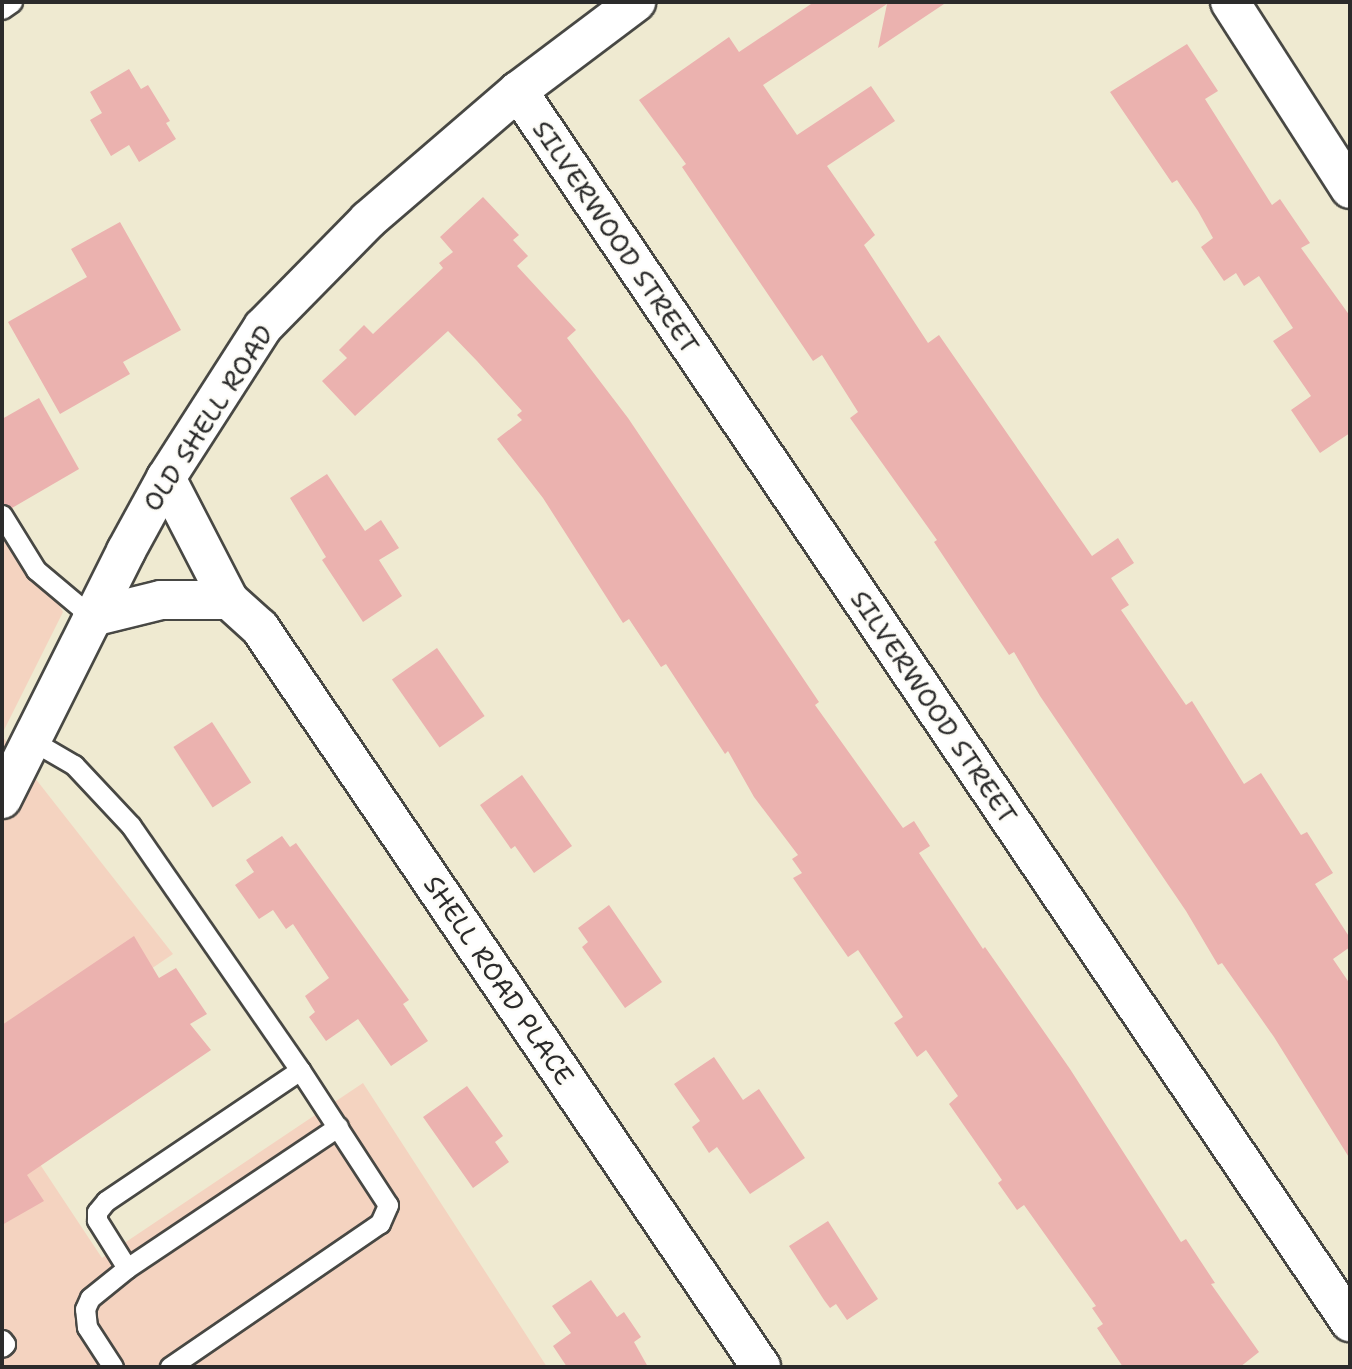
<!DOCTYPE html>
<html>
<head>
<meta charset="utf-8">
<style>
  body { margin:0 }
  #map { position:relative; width:1352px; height:1369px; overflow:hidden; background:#efead1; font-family:"Shantell Sans",sans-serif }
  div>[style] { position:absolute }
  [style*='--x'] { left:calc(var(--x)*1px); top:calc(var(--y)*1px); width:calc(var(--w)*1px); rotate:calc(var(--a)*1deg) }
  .built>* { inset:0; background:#f4d3c0 }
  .building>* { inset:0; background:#ebb2af; transform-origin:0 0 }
  .roads { filter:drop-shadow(2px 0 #484844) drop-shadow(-2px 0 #484844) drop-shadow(0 2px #484844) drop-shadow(0 -2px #484844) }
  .service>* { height:19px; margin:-9.5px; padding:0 9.5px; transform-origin:9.5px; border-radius:9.5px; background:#fff }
  .minor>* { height:38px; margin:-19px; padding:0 19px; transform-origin:19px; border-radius:19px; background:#fff }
  .tertiary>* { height:38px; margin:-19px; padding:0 19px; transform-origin:19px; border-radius:19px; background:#fff }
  span { translate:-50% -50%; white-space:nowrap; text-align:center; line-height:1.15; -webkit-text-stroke:5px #fdfcf7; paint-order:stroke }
  .street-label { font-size:26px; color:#2b2b2b }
  .frame { position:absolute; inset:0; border:4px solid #2b2b2b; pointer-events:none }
</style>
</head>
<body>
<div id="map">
  <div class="built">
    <i style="clip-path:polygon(2px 504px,63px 612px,2px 734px)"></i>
    <i style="clip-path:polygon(2px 736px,173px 954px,2px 1070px)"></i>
    <i style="clip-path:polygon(363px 1083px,547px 1367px,2px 1367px,2px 1107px,102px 1258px)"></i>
  </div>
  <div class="building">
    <i style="clip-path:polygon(814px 2px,947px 2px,878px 48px,887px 4px,763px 85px,797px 135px,871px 86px,895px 121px,827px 166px,875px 235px,864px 245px,928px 343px,939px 335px,1092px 556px,1118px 538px,1134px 563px,1111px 578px,1129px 605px,1121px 610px,1186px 705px,1192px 701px,1244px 784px,1261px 773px,1301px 835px,1307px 832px,1333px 873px,1315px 884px,1350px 938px,1350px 947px,1333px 959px,1350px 984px,1350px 1159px,1274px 1037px,1222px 963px,1218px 965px,1186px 911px,1040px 696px,1014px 652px,1009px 655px,934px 542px,937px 540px,850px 418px,858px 412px,822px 355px,813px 361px,682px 167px,686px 164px,639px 100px,729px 37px,739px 52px)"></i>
    <i style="clip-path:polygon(1187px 44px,1218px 91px,1205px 99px,1272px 205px,1280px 199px,1310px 243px,1301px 248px,1350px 316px,1350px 433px,1320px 453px,1291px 410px,1311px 396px,1273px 341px,1293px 328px,1259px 276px,1244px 286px,1236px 273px,1224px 281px,1201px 247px,1213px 238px,1198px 211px,1177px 180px,1172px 183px,1110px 92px)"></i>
    <i style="clip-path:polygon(129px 69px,141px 89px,148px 85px,170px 121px,166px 123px,176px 139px,139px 162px,129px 145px,111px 156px,90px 120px,102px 113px,90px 92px)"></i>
    <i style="clip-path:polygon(483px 197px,519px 235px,513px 240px,528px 256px,517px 266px,576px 330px,567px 338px,628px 418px,819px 702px,815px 705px,903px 828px,914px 821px,930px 846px,919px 853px,983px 949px,985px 947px,1070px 1069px,1181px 1242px,1186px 1239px,1215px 1283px,1211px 1284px,1259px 1352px,1240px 1367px,1123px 1367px,1097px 1328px,1103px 1324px,1092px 1308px,1096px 1306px,1024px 1205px,1017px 1210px,998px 1183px,1002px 1180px,949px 1104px,958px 1096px,926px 1050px,917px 1057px,894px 1023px,903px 1017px,858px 950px,848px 957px,793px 878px,802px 873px,792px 859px,798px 855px,754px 797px,728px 751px,725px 754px,666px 664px,661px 667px,629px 619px,623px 623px,543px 498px,497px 439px,522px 420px,517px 415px,522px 411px,477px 361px,448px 331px,355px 416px,322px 381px,347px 358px,339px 350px,364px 325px,373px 334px,443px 268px,439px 263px,453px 252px,440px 237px)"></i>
    <i style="clip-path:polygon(120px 222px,181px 330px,123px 362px,130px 374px,60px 414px,8px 322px,87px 277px,71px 249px)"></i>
    <i style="clip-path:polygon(39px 398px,79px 469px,12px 508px,2px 503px,2px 419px)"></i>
    <i style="clip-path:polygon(327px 474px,365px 531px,381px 520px,399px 548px,379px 560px,402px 596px,363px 622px,322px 560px,326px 557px,290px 498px)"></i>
    <i style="left:437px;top:648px;width:83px;height:55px;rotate:55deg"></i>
    <i style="left:212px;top:722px;width:72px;height:46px;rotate:57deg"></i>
    <i style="clip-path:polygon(522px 775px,572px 846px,534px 873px,515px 846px,511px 849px,480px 805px)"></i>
    <i style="clip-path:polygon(282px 836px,290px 847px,296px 843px,409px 1000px,403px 1004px,428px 1041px,391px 1066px,358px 1019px,326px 1041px,309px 1017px,315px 1012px,305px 996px,329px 978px,293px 924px,286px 929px,273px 910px,259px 919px,235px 885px,254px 872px,246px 860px)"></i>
    <i style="clip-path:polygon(609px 905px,662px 982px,625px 1008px,582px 947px,588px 942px,578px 928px)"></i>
    <i style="clip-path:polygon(134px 936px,159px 978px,176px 968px,207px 1014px,190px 1024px,211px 1050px,27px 1175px,44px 1201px,2px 1225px,2px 1025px)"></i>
    <i style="clip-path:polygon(714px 1057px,743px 1100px,759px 1089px,805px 1158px,750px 1194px,717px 1147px,709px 1153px,692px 1127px,700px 1121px,674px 1084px)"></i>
    <i style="clip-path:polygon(467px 1086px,503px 1136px,495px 1142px,509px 1162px,473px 1188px,423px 1117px)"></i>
    <i style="clip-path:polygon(828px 1221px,878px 1299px,847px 1320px,836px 1304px,830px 1308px,824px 1300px,789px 1246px)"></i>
    <i style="clip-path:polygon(591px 1280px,617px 1317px,624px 1312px,641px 1337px,634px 1342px,648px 1367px,567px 1367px,553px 1346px,571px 1333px,552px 1306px)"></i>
  </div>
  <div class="roads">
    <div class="service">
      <i style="--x:2;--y:9;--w:12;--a:-35"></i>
      <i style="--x:2;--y:515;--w:65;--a:58.3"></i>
      <i style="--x:36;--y:570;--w:73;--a:40"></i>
      <i style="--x:31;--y:740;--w:50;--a:30.2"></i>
      <i style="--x:74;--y:765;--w:83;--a:46.9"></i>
      <i style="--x:131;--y:826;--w:297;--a:55.3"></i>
      <i style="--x:300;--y:1070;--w:161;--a:56.9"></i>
      <i style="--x:388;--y:1205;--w:20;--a:114"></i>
      <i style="--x:380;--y:1223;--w:255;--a:145.6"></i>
      <i style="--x:127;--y:1268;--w:57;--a:-122"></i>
      <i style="--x:97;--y:1220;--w:8;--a:-90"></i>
      <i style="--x:97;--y:1212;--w:14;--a:-51"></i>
      <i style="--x:106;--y:1201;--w:234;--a:-34"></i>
      <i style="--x:2;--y:1340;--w:5;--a:53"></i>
      <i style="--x:5;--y:1344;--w:4;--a:135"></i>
      <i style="--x:113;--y:1367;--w:48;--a:-123"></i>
      <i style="--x:87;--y:1327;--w:18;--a:-96"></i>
      <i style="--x:85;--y:1309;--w:12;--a:-66"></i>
      <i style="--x:90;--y:1298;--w:48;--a:-39"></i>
      <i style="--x:127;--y:1268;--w:254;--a:-33.8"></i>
    </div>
    <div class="minor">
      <i style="--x:1230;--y:2;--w:222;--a:57.3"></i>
      <i style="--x:518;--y:91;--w:1486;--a:55.95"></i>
      <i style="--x:166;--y:478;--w:137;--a:62.7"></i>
      <i style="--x:229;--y:600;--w:42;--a:42.1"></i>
      <i style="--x:260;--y:628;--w:893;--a:55.86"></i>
      <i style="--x:92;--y:617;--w:71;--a:-13.8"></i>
      <i style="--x:161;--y:600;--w:68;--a:0"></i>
    </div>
    <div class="tertiary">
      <i style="--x:2;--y:799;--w:277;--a:-63.4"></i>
      <i style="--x:126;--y:551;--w:83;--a:-61.3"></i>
      <i style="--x:166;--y:478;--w:179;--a:-57.3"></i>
      <i style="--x:263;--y:327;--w:150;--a:-45.5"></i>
      <i style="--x:368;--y:220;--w:198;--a:-40.7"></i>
      <i style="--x:518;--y:91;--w:148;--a:-37"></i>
    </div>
  </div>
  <div class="street-label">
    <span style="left:616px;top:237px;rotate:56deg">SILVERWOOD STREET</span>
    <span style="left:208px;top:418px;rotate:-57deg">OLD SHELL ROAD</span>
    <span style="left:934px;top:707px;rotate:56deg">SILVERWOOD STREET</span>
    <span style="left:499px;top:980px;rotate:56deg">SHELL ROAD PLACE</span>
  </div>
  <div class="frame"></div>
</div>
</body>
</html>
